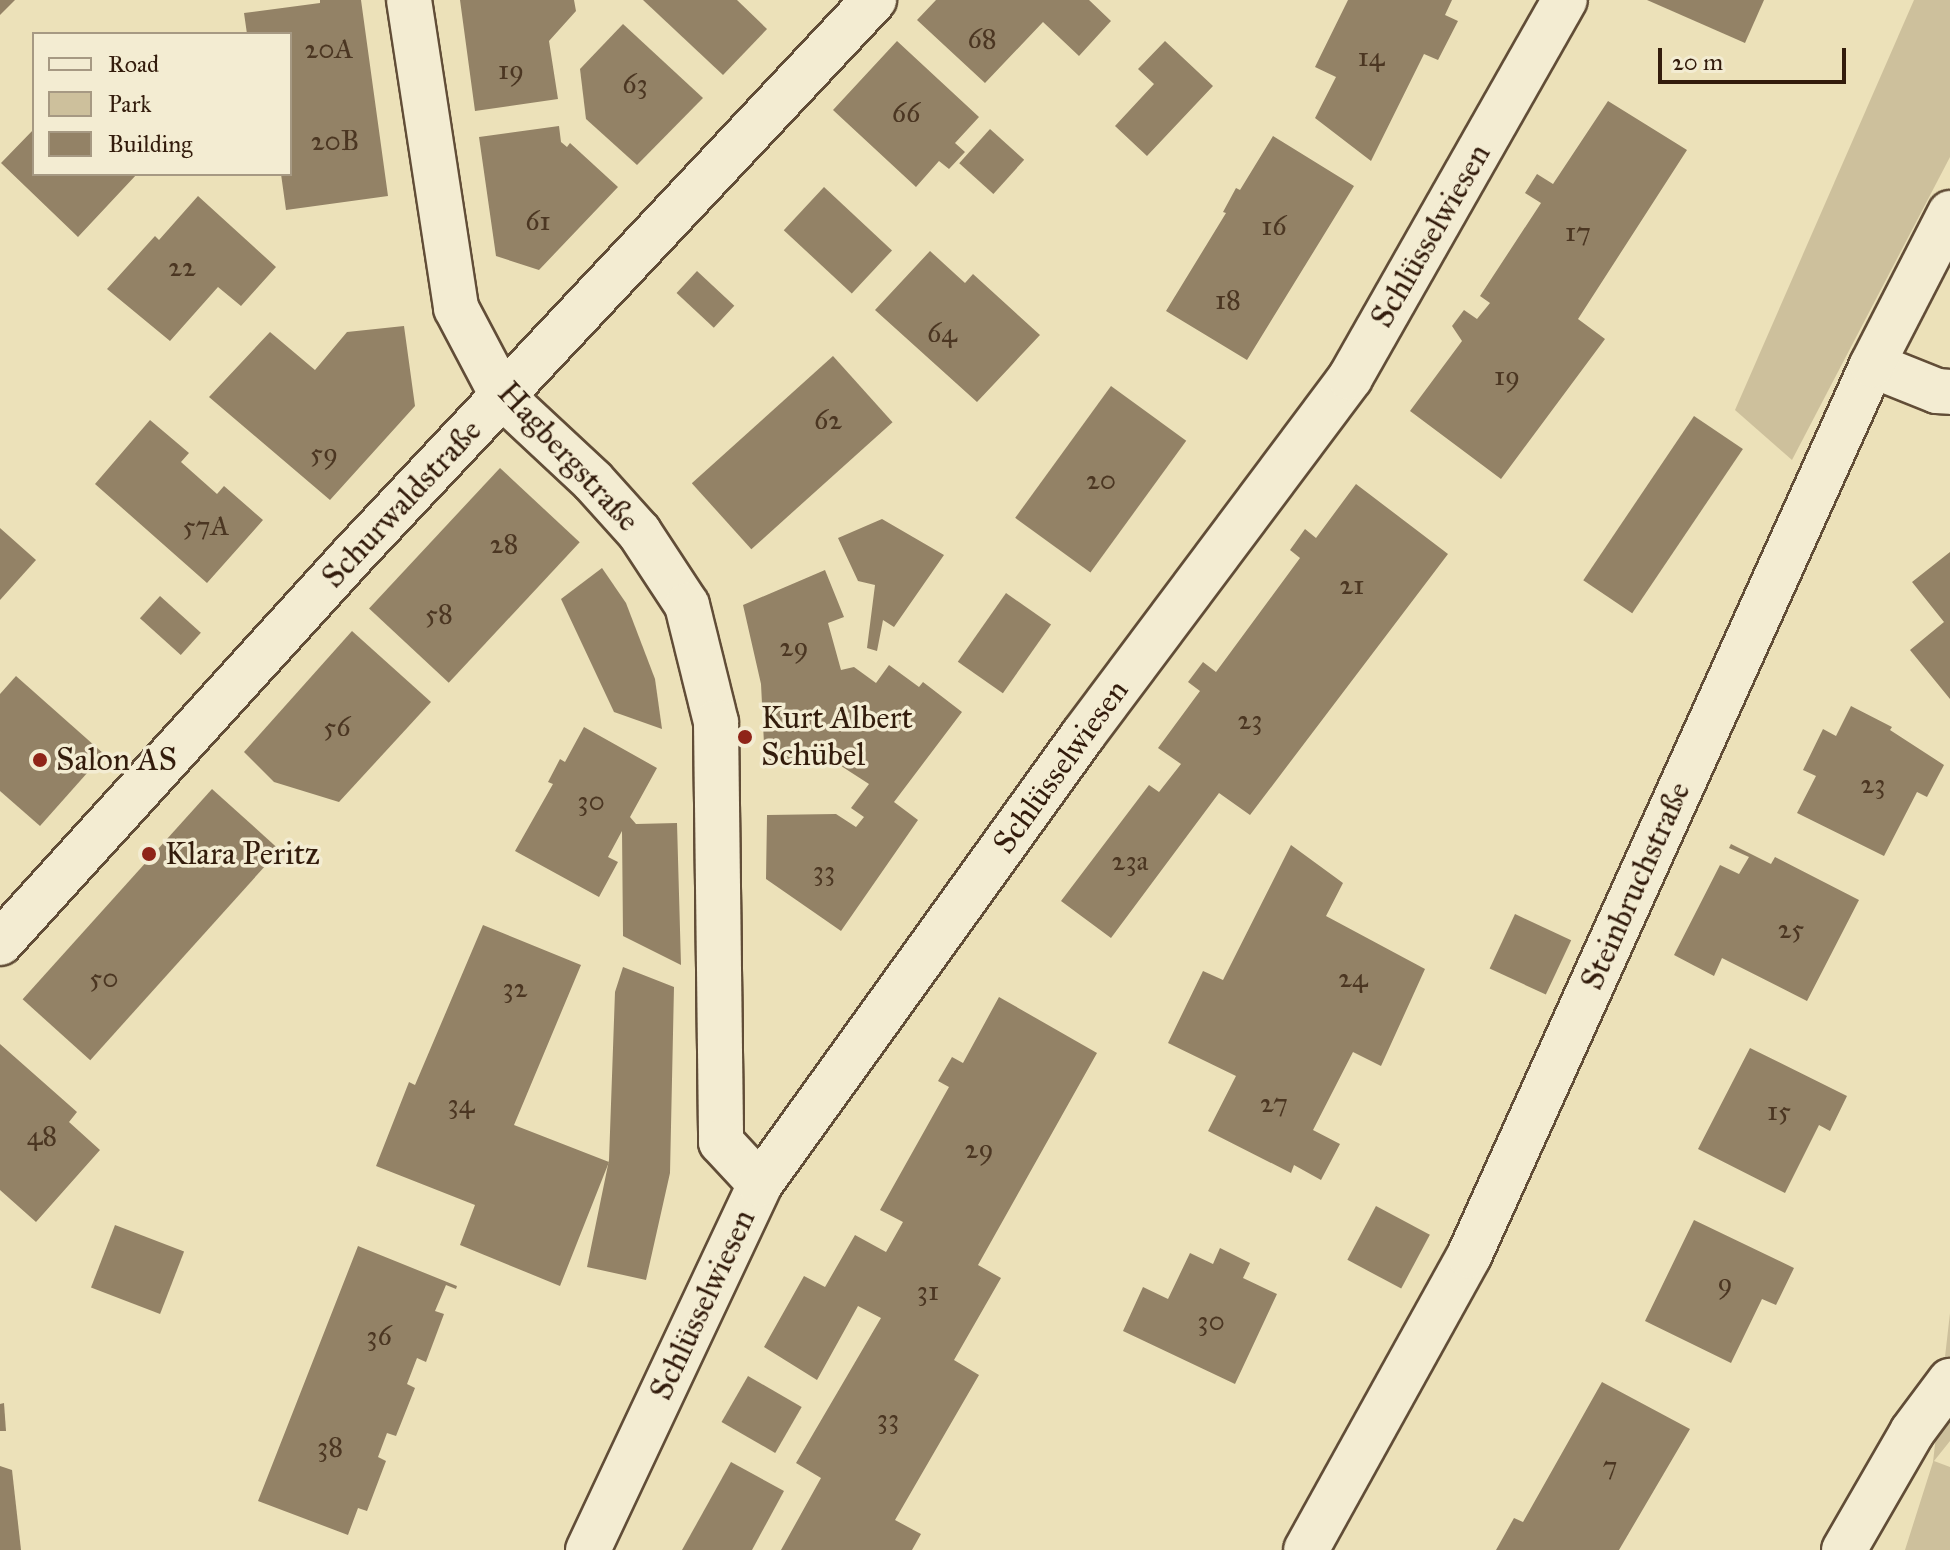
<!DOCTYPE html>
<html>
<head>
<meta charset="utf-8">
<style>
  body { margin:0 }
  #map { position:relative; width:1950px; height:1550px; overflow:hidden; background:#ece1b9; font-family:"IM FELL Great Primer",serif }
  div>[style] { position:absolute }
  [style*='--x'] { left:calc(var(--x)*1px); top:calc(var(--y)*1px); width:calc(var(--w)*1px); rotate:calc(var(--a)*1deg) }
  .green>* { inset:0; background:#cdc09c }
  .building>* { inset:0; background:#938266; transform-origin:0 0 }
  .roads { filter:drop-shadow(2px 0 #614d37) drop-shadow(-2px 0 #614d37) drop-shadow(0 2px #614d37) drop-shadow(0 -2px #614d37) }
  .minor>* { height:44px; margin:-22px; padding:0 22px; transform-origin:22px; border-radius:22px; background:#f3ecd2 }
  .dots>* { width:22px; height:22px; translate:-50% -50%; box-sizing:border-box; border:4px solid #f3ecd2; border-radius:50% }
  span { translate:-50% -50%; white-space:nowrap; text-align:center; line-height:1.15; -webkit-text-stroke:7px #f3ecd2; paint-order:stroke }
  .number-label { font-size:28px; color:#4b3622 }
  .number-label span { -webkit-text-stroke-width:0 }
  .street-label { font-size:32px; color:#331c0c }
  .poi-label { font-size:32px; color:#331c0c }
  .left { translate:0 -50%; text-align:left }
  .legend { position:absolute; left:32px; top:32px; width:260px; height:144px; box-sizing:border-box; background:#f3ecd2; border:2px solid #a69983; margin:0; padding:10px 14px; list-style:none; font-size:24px; color:#331c0c }
  .legend li { display:flex; align-items:center; gap:16px; height:40px }
  .legend b { width:40px; border:2px solid #a69983 }
  .scale { position:absolute; left:1658px; top:48px; width:188px; height:36px; box-sizing:border-box; border:4px solid #331c0c; border-top:0; padding-left:10px; font-size:24px; line-height:28px; white-space:nowrap; color:#331c0c; -webkit-text-stroke:6px #f3ecd2; paint-order:stroke }
</style>
</head>
<body>
<div id="map">
  <div class="green">
    <i style="clip-path:polygon(1914px 0,1950px 0,1950px 157px,1792px 460px,1735px 410px)"></i>
    <i style="clip-path:polygon(1950px 1313px,1950px 1441px,1934px 1461px,1950px 1467px,1950px 1550px,1905px 1550px,1933px 1462px)"></i>
  </div>
  <div class="building">
    <i style="clip-path:polygon(0 0,15px 0,0 15px)"></i>
    <i style="clip-path:polygon(320px 0,361px 0,388px 196px,286px 210px,281px 174px,290px 174px,290px 34px,247px 34px,244px 13px,320px 3px)"></i>
    <i style="clip-path:polygon(460px 0,574px 0,576px 11px,549px 41px,558px 99px,475px 111px)"></i>
    <i style="clip-path:polygon(643px 0,737px 0,767px 29px,723px 75px)"></i>
    <i style="clip-path:polygon(936px 0,1089px 0,1111px 21px,1079px 56px,1043px 22px,985px 83px,917px 20px)"></i>
    <i style="clip-path:polygon(1348px 0,1452px 0,1445px 15px,1458px 21px,1438px 60px,1424px 54px,1371px 161px,1315px 118px,1336px 77px,1315px 67px)"></i>
    <i style="clip-path:polygon(1647px 0,1764px 0,1745px 43px)"></i>
    <i style="clip-path:polygon(623px 24px,703px 98px,637px 165px,586px 119px,580px 69px)"></i>
    <i style="clip-path:polygon(897px 41px,979px 117px,955px 143px,965px 152px,949px 169px,939px 161px,916px 187px,833px 110px)"></i>
    <i style="clip-path:polygon(1165px 41px,1213px 86px,1147px 156px,1115px 126px,1154px 84px,1138px 69px)"></i>
    <i style="clip-path:polygon(1608px 101px,1687px 150px,1578px 319px,1605px 339px,1501px 479px,1410px 411px,1462px 341px,1452px 326px,1464px 310px,1477px 319px,1490px 303px,1480px 296px,1541px 203px,1525px 193px,1537px 174px,1553px 184px)"></i>
    <i style="clip-path:polygon(559px 126px,561px 142px,567px 147px,570px 143px,618px 187px,539px 270px,496px 256px,479px 137px)"></i>
    <i style="clip-path:polygon(34px 129px,34px 174px,137px 174px,78px 237px,1px 163px)"></i>
    <i style="left:990px;top:129px;width:46px;height:46px;rotate:42deg"></i>
    <i style="clip-path:polygon(1273px 136px,1354px 186px,1247px 360px,1166px 311px,1226px 213px,1223px 212px,1236px 188px,1240px 190px)"></i>
    <i style="left:824px;top:187px;width:93px;height:59px;rotate:43deg"></i>
    <i style="clip-path:polygon(198px 196px,276px 267px,241px 306px,218px 287px,170px 341px,107px 289px,155px 236px,159px 240px)"></i>
    <i style="clip-path:polygon(930px 251px,965px 283px,973px 274px,1040px 335px,977px 402px,875px 310px)"></i>
    <i style="left:697px;top:271px;width:51px;height:30px;rotate:43deg"></i>
    <i style="clip-path:polygon(404px 326px,415px 406px,330px 500px,209px 397px,270px 332px,315px 370px,347px 332px)"></i>
    <i style="left:833px;top:356px;width:89px;height:190px;rotate:48deg"></i>
    <i style="left:1111px;top:386px;width:93px;height:163px;rotate:36deg"></i>
    <i style="left:1694px;top:416px;width:59px;height:198px;rotate:34deg"></i>
    <i style="clip-path:polygon(150px 420px,189px 453px,181px 462px,217px 494px,224px 486px,263px 520px,207px 583px,95px 484px)"></i>
    <i style="left:500px;top:468px;width:109px;height:192px;rotate:43deg"></i>
    <i style="clip-path:polygon(1356px 484px,1448px 554px,1250px 815px,1219px 793px,1111px 938px,1061px 901px,1149px 785px,1159px 792px,1181px 764px,1158px 748px,1200px 691px,1188px 682px,1203px 662px,1216px 672px,1300px 558px,1290px 550px,1305px 529px,1316px 538px)"></i>
    <i style="clip-path:polygon(882px 519px,944px 555px,894px 627px,883px 620px,877px 651px,867px 648px,875px 585px,858px 581px,838px 538px)"></i>
    <i style="clip-path:polygon(0 528px,36px 560px,0 600px)"></i>
    <i style="clip-path:polygon(1950px 552px,1950px 699px,1910px 650px,1944px 622px,1912px 582px)"></i>
    <i style="clip-path:polygon(602px 568px,626px 603px,655px 679px,662px 729px,614px 712px,561px 599px)"></i>
    <i style="clip-path:polygon(825px 570px,844px 617px,828px 623px,841px 670px,854px 667px,876px 683px,889px 665px,919px 687px,923px 682px,962px 712px,894px 802px,918px 820px,841px 931px,766px 879px,767px 815px,836px 814px,856px 827px,864px 817px,851px 808px,869px 784px,838px 764px,765px 764px,761px 684px,743px 605px)"></i>
    <i style="left:1006px;top:593px;width:55px;height:84px;rotate:35deg"></i>
    <i style="left:160px;top:596px;width:55px;height:30px;rotate:42deg"></i>
    <i style="clip-path:polygon(352px 631px,431px 702px,339px 802px,274px 782px,244px 752px)"></i>
    <i style="clip-path:polygon(16px 676px,104px 754px,40px 826px,0 791px,0 694px)"></i>
    <i style="clip-path:polygon(1851px 706px,1892px 727px,1890px 730px,1944px 765px,1927px 797px,1917px 792px,1884px 856px,1797px 813px,1816px 776px,1803px 770px,1823px 729px,1836px 736px)"></i>
    <i style="clip-path:polygon(584px 727px,657px 768px,630px 817px,636px 824px,677px 823px,681px 965px,623px 936px,622px 831px,608px 857px,618px 862px,599px 897px,515px 851px,553px 784px,548px 782px,560px 759px,565px 762px)"></i>
    <i style="left:212px;top:789px;width:91px;height:283px;rotate:42deg"></i>
    <i style="clip-path:polygon(1731px 844px,1771px 864px,1775px 857px,1859px 900px,1807px 1001px,1722px 958px,1714px 976px,1674px 955px,1720px 865px,1739px 874px,1749px 857px,1729px 848px)"></i>
    <i style="clip-path:polygon(1291px 845px,1343px 883px,1326px 916px,1425px 969px,1381px 1066px,1353px 1052px,1313px 1130px,1340px 1144px,1321px 1180px,1294px 1165px,1291px 1173px,1208px 1131px,1236px 1076px,1168px 1043px,1203px 971px,1223px 980px)"></i>
    <i style="left:1515px;top:914px;width:62px;height:60px;rotate:25deg"></i>
    <i style="clip-path:polygon(483px 925px,581px 965px,514px 1125px,609px 1162px,560px 1286px,460px 1245px,475px 1205px,376px 1166px,409px 1082px,415px 1085px)"></i>
    <i style="clip-path:polygon(623px 967px,674px 987px,670px 1173px,646px 1280px,587px 1267px,609px 1160px,615px 992px)"></i>
    <i style="clip-path:polygon(999px 997px,1097px 1053px,978px 1265px,1001px 1278px,954px 1360px,979px 1375px,895px 1520px,921px 1534px,912px 1550px,781px 1550px,821px 1478px,796px 1463px,881px 1318px,858px 1306px,817px 1380px,764px 1347px,804px 1276px,825px 1287px,855px 1235px,886px 1252px,903px 1222px,880px 1210px,949px 1087px,938px 1081px,952px 1057px,963px 1063px)"></i>
    <i style="clip-path:polygon(0 1044px,77px 1112px,69px 1122px,100px 1150px,36px 1222px,0 1190px)"></i>
    <i style="clip-path:polygon(1750px 1048px,1847px 1096px,1830px 1131px,1819px 1125px,1785px 1193px,1698px 1149px)"></i>
    <i style="left:1376px;top:1206px;width:61px;height:61px;rotate:28deg"></i>
    <i style="clip-path:polygon(1694px 1220px,1794px 1268px,1776px 1305px,1762px 1299px,1731px 1363px,1645px 1321px)"></i>
    <i style="left:115px;top:1225px;width:74px;height:67px;rotate:21deg"></i>
    <i style="clip-path:polygon(358px 1246px,457px 1286px,456px 1289px,446px 1285px,435px 1311px,444px 1314px,426px 1362px,417px 1358px,407px 1384px,415px 1388px,396px 1436px,387px 1433px,378px 1457px,386px 1461px,367px 1511px,358px 1508px,348px 1535px,258px 1501px)"></i>
    <i style="clip-path:polygon(1220px 1248px,1250px 1263px,1243px 1278px,1277px 1294px,1235px 1384px,1123px 1331px,1143px 1287px,1168px 1299px,1190px 1253px,1213px 1264px)"></i>
    <i style="left:748px;top:1376px;width:62px;height:53px;rotate:30deg"></i>
    <i style="clip-path:polygon(1602px 1382px,1690px 1429px,1619px 1550px,1496px 1550px,1514px 1518px,1523px 1522px)"></i>
    <i style="clip-path:polygon(4px 1403px,6px 1431px,0 1431px,0 1404px)"></i>
    <i style="clip-path:polygon(731px 1462px,784px 1491px,752px 1550px,682px 1550px)"></i>
    <i style="clip-path:polygon(0 1466px,12px 1470px,21px 1550px,0 1550px)"></i>
  </div>
  <div class="roads">
    <div class="minor">
      <i style="--x:409;--y:0;--w:312;--a:81.3"></i>
      <i style="--x:456;--y:308;--w:101;--a:62.2"></i>
      <i style="--x:503;--y:397;--w:123;--a:43"></i>
      <i style="--x:593;--y:481;--w:69;--a:48"></i>
      <i style="--x:639;--y:532;--w:87;--a:56.7"></i>
      <i style="--x:687;--y:605;--w:121;--a:76.1"></i>
      <i style="--x:716;--y:722;--w:420;--a:89.3"></i>
      <i style="--x:721;--y:1142;--w:57;--a:47.1"></i>
      <i style="--x:1872;--y:365;--w:70;--a:21.8"></i>
      <i style="--x:1937;--y:391;--w:13;--a:4"></i>
      <i style="--x:0;--y:943;--w:523;--a:-47.71"></i>
      <i style="--x:352;--y:556;--w:763;--a:-46.81"></i>
      <i style="--x:588;--y:1550;--w:404;--a:-64.8"></i>
      <i style="--x:760;--y:1184;--w:553;--a:-54.27"></i>
      <i style="--x:1083;--y:735;--w:446;--a:-53.2"></i>
      <i style="--x:1350;--y:378;--w:435;--a:-60.4"></i>
      <i style="--x:1306;--y:1550;--w:336;--a:-61"></i>
      <i style="--x:1469;--y:1256;--w:978;--a:-65.66"></i>
      <i style="--x:1872;--y:365;--w:171;--a:-62.8"></i>
      <i style="--x:1844;--y:1550;--w:136;--a:-60"></i>
      <i style="--x:1912;--y:1432;--w:64;--a:-53.3"></i>
    </div>
  </div>
  <div class="dots">
    <i style="left:745px;top:737px;background:#8f2418"></i>
    <i style="left:40px;top:760px;background:#8f2418"></i>
    <i style="left:149px;top:854px;background:#8f2418"></i>
  </div>
  <div class="number-label">
    <span style="left:982px;top:39px">68</span>
    <span style="left:329px;top:49px">20A</span>
    <span style="left:1371px;top:57px">14</span>
    <span style="left:511px;top:70px">19</span>
    <span style="left:635px;top:84px">63</span>
    <span style="left:906px;top:113px">66</span>
    <span style="left:335px;top:141px">20B</span>
    <span style="left:538px;top:221px">61</span>
    <span style="left:1274px;top:226px">16</span>
    <span style="left:1578px;top:232px">17</span>
    <span style="left:182px;top:267px">22</span>
    <span style="left:1228px;top:300px">18</span>
    <span style="left:942px;top:333px">64</span>
    <span style="left:1507px;top:376px">19</span>
    <span style="left:828px;top:420px">62</span>
    <span style="left:324px;top:453px">59</span>
    <span style="left:1101px;top:480px">20</span>
    <span style="left:206px;top:526px">57A</span>
    <span style="left:504px;top:544px">28</span>
    <span style="left:1352px;top:585px">21</span>
    <span style="left:439px;top:614px">58</span>
    <span style="left:794px;top:647px">29</span>
    <span style="left:1250px;top:720px">23</span>
    <span style="left:337px;top:727px">56</span>
    <span style="left:1873px;top:784px">23</span>
    <span style="left:591px;top:801px">30</span>
    <span style="left:1130px;top:861px">23a</span>
    <span style="left:824px;top:871px">33</span>
    <span style="left:1791px;top:929px">25</span>
    <span style="left:104px;top:978px">50</span>
    <span style="left:1353px;top:978px">24</span>
    <span style="left:515px;top:988px">32</span>
    <span style="left:1274px;top:1103px">27</span>
    <span style="left:461px;top:1104px">34</span>
    <span style="left:1779px;top:1111px">15</span>
    <span style="left:42px;top:1136px">48</span>
    <span style="left:979px;top:1149px">29</span>
    <span style="left:1725px;top:1283px">9</span>
    <span style="left:928px;top:1291px">31</span>
    <span style="left:1211px;top:1321px">30</span>
    <span style="left:379px;top:1336px">36</span>
    <span style="left:888px;top:1419px">33</span>
    <span style="left:330px;top:1447px">38</span>
    <span style="left:1610px;top:1466px">7</span>
  </div>
  <div class="street-label">
    <span style="left:1431px;top:236px;rotate:-60deg">Schlüsselwiesen</span>
    <span style="left:568px;top:457px;rotate:47deg">Hagbergstraße</span>
    <span style="left:402px;top:504px;rotate:-47deg">Schurwaldstraße</span>
    <span style="left:1061px;top:767px;rotate:-54deg">Schlüsselwiesen</span>
    <span style="left:1636px;top:886px;rotate:-66deg">Steinbruchstraße</span>
    <span style="left:703px;top:1305px;rotate:-65deg">Schlüsselwiesen</span>
  </div>
  <div class="poi-label">
    <span class="left" style="left:761px;top:737px">Kurt Albert<br>Schübel</span>
    <span class="left" style="left:56px;top:760px">Salon AS</span>
    <span class="left" style="left:165px;top:854px">Klara Peritz</span>
  </div>
  <ul class="legend">
  <li><b style="height:10px;background:#f3ecd2"></b>Road</li>
  <li><b style="height:22px;background:#cdc09c"></b>Park</li>
  <li><b style="height:22px;background:#938266"></b>Building</li>
  </ul>
  <div class="scale">20 m</div>
</div>
</body>
</html>
